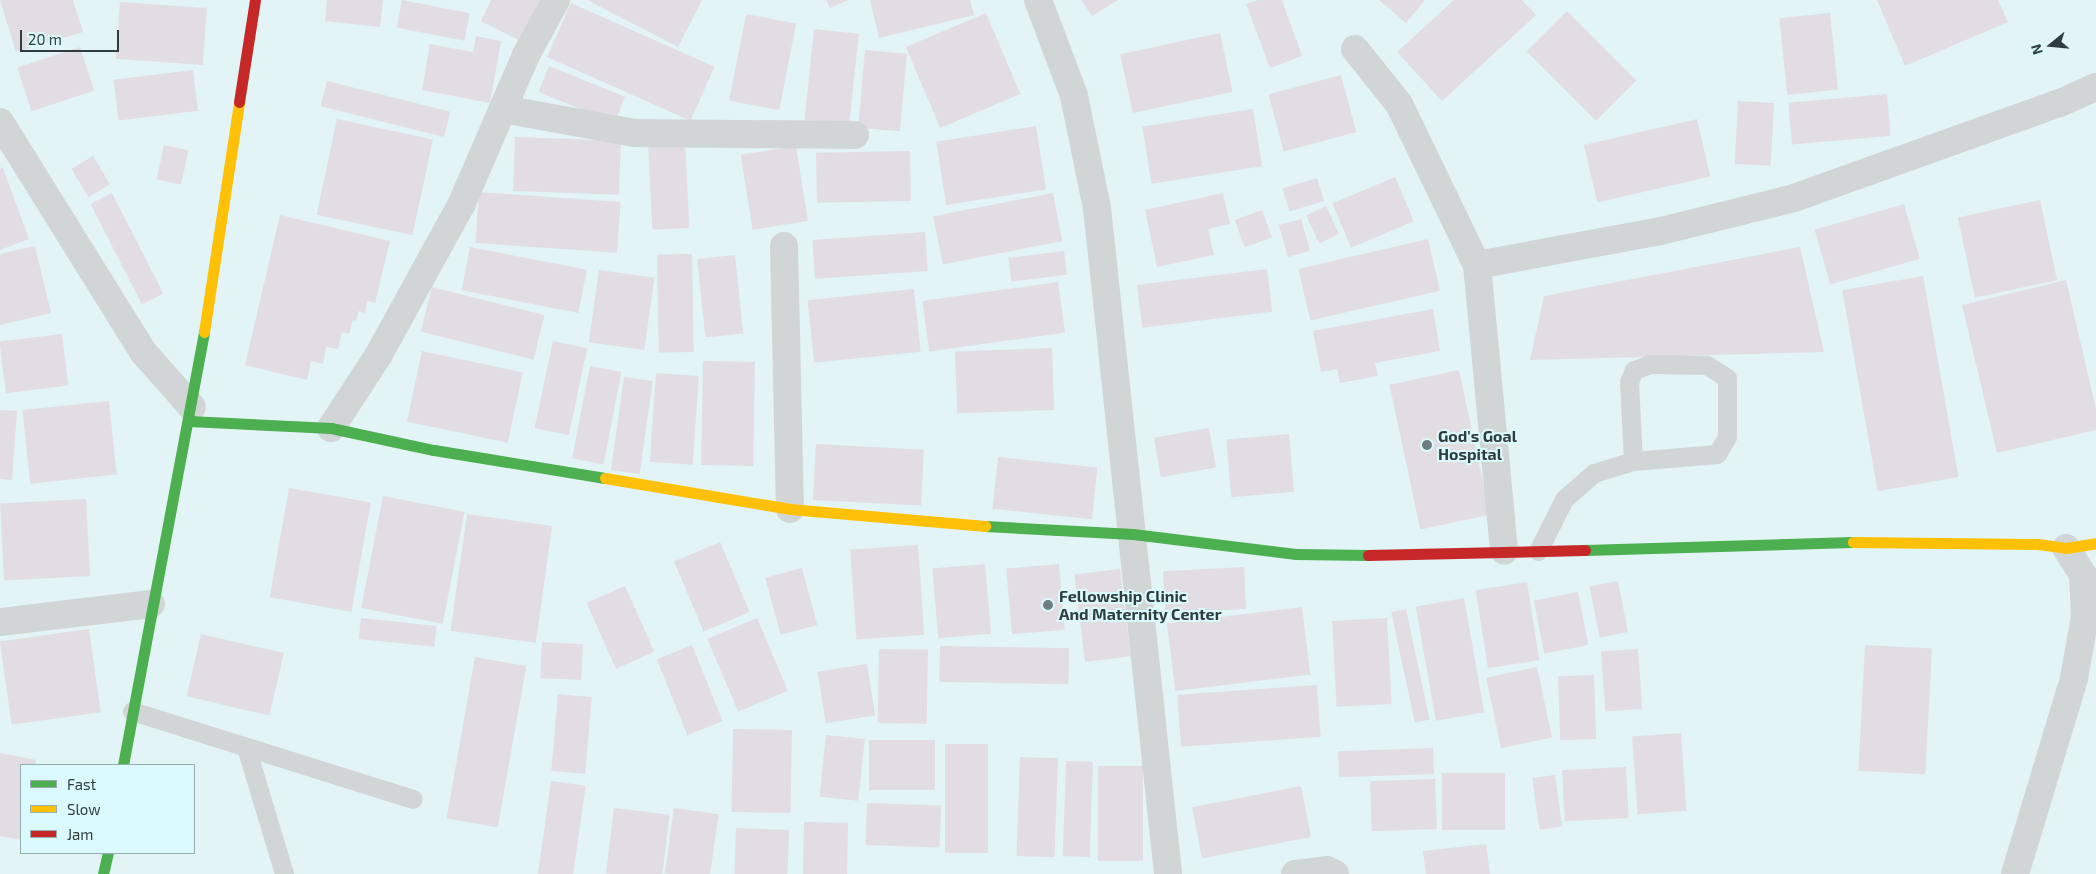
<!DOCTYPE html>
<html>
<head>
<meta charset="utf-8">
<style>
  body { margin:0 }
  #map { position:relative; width:2096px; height:874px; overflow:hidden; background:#e2f4f5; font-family:"Exo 2",sans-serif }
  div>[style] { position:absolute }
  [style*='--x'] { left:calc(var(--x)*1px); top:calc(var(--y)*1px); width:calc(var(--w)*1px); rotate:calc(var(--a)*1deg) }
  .building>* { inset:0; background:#e2dde2; transform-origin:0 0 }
  .lane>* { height:19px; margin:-9.5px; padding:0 9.5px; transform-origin:9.5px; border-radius:9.5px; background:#d1d5d6 }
  .street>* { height:28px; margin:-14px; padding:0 14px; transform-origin:14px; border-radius:14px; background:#d1d5d6 }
  .fast>* { height:11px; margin:-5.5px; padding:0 5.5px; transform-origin:5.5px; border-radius:5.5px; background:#4caf50 }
  .slow>* { height:11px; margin:-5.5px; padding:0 5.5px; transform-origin:5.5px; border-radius:5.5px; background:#ffc107 }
  .jam>* { height:11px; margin:-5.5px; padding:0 5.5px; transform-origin:5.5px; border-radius:5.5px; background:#c62828 }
  .dots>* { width:14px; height:14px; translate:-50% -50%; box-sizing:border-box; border:2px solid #dafafd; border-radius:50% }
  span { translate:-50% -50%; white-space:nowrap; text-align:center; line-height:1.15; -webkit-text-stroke:4px #dafafd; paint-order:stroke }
  .poi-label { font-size:16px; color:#303d3e; font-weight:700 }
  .left { translate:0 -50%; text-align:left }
  .legend { position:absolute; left:20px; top:764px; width:175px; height:90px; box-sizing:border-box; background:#dafafd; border:1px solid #96aeb1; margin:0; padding:6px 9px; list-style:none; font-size:15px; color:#303d3e }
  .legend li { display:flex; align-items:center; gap:10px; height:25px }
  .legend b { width:25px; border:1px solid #96aeb1 }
  .north { position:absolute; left:2026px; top:20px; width:50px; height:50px; -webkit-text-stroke:4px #dafafd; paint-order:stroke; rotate:253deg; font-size:14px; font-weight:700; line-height:20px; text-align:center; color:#303d3e }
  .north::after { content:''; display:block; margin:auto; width:18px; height:22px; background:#303d3e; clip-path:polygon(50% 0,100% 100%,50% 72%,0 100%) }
  .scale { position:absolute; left:20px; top:30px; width:99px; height:22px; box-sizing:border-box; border:2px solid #303d3e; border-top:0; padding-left:6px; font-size:15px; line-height:18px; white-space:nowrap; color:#303d3e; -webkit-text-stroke:4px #dafafd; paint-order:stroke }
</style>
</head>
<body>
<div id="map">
  <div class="building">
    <i style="clip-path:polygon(0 0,73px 0,83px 32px,16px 52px)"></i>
    <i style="clip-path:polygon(327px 0,383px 0,380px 27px,325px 21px)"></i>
    <i style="left:402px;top:0;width:69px;height:28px;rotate:11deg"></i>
    <i style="clip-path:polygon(491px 0,540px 0,520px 41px,481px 21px)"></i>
    <i style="clip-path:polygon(587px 0,702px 0,678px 47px)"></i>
    <i style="clip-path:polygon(826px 0,848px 0,830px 8px)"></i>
    <i style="clip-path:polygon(870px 0,970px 0,974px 15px,879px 38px)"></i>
    <i style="clip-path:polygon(1081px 0,1118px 0,1092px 16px)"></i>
    <i style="clip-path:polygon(1258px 0,1282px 0,1302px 56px,1270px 68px,1246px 4px)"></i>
    <i style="clip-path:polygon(1379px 0,1425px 0,1406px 23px)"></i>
    <i style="clip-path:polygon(1454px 0,1522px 0,1536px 15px,1442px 101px,1397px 52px)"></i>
    <i style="clip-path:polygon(1877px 0,1998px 0,2008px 22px,1905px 66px)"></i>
    <i style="left:120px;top:2px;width:87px;height:57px;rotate:4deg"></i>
    <i style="left:571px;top:3px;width:157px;height:59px;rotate:24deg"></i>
    <i style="left:1567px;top:11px;width:98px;height:57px;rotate:45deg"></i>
    <i style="left:986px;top:13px;width:88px;height:87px;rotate:67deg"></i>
    <i style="left:1830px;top:13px;width:77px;height:51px;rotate:84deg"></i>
    <i style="left:746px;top:14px;width:51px;height:88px;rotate:11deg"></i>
    <i style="left:814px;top:29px;width:45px;height:91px;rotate:6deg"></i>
    <i style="left:1220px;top:33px;width:60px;height:102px;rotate:78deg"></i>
    <i style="clip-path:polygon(476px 36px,501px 41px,490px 103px,422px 90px,430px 44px,473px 52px)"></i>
    <i style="left:80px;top:47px;width:46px;height:66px;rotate:72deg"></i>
    <i style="left:865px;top:50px;width:42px;height:78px;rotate:5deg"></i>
    <i style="left:549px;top:66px;width:82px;height:28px;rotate:22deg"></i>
    <i style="left:193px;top:70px;width:41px;height:80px;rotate:83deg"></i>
    <i style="left:1341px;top:75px;width:59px;height:75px;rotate:75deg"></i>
    <i style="left:327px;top:81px;width:127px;height:26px;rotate:14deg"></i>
    <i style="left:1887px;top:94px;width:42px;height:99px;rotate:85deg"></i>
    <i style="left:1738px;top:101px;width:36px;height:63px;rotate:3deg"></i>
    <i style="left:1253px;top:109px;width:58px;height:112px;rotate:81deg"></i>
    <i style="left:337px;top:119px;width:98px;height:98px;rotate:12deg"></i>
    <i style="left:1697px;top:119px;width:59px;height:116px;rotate:77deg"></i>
    <i style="left:1036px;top:126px;width:64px;height:101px;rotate:81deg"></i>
    <i style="left:515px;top:137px;width:106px;height:54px;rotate:2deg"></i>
    <i style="left:685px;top:143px;width:85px;height:37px;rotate:87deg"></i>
    <i style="left:164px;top:145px;width:25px;height:35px;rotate:12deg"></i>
    <i style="left:796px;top:146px;width:76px;height:56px;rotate:81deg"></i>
    <i style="left:910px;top:151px;width:50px;height:94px;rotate:89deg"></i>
    <i style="left:93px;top:156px;width:33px;height:25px;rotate:59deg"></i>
    <i style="clip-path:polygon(3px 168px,29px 239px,0 250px,0 169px)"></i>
    <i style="left:1395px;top:177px;width:48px;height:68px;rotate:67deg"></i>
    <i style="left:1317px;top:178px;width:24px;height:36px;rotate:73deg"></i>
    <i style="left:479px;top:192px;width:142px;height:51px;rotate:4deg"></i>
    <i style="left:112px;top:193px;width:113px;height:24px;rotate:63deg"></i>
    <i style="left:1053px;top:193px;width:49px;height:122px;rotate:79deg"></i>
    <i style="clip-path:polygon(1223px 193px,1230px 224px,1208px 229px,1214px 255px,1157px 267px,1145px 210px)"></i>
    <i style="left:2040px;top:200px;width:82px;height:84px;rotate:78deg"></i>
    <i style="left:1904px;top:204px;width:57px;height:93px;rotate:74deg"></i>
    <i style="left:1326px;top:206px;width:31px;height:22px;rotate:65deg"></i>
    <i style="left:1262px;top:210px;width:29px;height:29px;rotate:70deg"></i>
    <i style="clip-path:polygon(280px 215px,390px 241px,375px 303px,367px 301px,365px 313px,359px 311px,356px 321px,353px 320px,349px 334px,342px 332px,338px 349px,326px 347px,323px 364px,311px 361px,307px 380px,245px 365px)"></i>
    <i style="left:1301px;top:219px;width:33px;height:23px;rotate:74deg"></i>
    <i style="left:925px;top:232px;width:39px;height:113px;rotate:86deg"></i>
    <i style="left:1428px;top:239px;width:53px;height:133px;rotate:77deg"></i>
    <i style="clip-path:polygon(35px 246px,51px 313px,0 325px,0 254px)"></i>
    <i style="left:470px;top:247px;width:119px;height:44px;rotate:11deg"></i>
    <i style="clip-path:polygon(1800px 247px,1824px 352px,1530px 360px,1544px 296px)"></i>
    <i style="left:1064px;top:251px;width:24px;height:56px;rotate:83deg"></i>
    <i style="left:692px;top:254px;width:98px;height:35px;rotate:89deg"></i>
    <i style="left:735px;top:255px;width:79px;height:38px;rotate:84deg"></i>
    <i style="left:1267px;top:269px;width:43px;height:131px;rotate:83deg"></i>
    <i style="left:599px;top:270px;width:56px;height:73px;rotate:8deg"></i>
    <i style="left:1923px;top:276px;width:204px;height:82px;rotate:80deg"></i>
    <i style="clip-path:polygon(2066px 280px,2096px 409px,2096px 430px,1997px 453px,1962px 305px)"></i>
    <i style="left:1058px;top:282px;width:51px;height:137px;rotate:82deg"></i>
    <i style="left:432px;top:287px;width:116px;height:46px;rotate:14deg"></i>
    <i style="left:914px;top:289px;width:63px;height:107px;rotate:84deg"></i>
    <i style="clip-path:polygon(1433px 309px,1440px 351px,1375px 363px,1378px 376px,1340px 383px,1337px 369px,1321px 372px,1313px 331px)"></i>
    <i style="left:62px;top:334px;width:52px;height:63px;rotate:83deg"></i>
    <i style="left:553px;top:341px;width:35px;height:89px;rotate:12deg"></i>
    <i style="left:1052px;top:348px;width:62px;height:97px;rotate:88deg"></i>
    <i style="left:422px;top:351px;width:103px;height:72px;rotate:12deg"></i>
    <i style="left:703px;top:361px;width:52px;height:104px;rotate:1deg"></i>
    <i style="left:590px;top:366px;width:32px;height:94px;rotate:11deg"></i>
    <i style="left:1459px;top:370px;width:148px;height:71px;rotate:78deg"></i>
    <i style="left:656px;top:373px;width:43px;height:89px;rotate:4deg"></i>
    <i style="left:624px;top:377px;width:29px;height:94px;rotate:8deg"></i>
    <i style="left:109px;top:401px;width:74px;height:87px;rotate:84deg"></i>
    <i style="clip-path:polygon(0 410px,17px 411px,12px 480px,0 479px)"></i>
    <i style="left:1209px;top:428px;width:40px;height:56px;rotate:80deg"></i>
    <i style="left:1289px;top:434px;width:58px;height:63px;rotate:85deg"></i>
    <i style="left:816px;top:444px;width:108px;height:56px;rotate:3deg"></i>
    <i style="left:998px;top:457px;width:100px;height:52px;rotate:6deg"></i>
    <i style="left:289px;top:488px;width:83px;height:111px;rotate:10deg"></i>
    <i style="left:383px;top:496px;width:83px;height:114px;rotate:11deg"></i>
    <i style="left:86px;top:499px;width:77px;height:86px;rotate:87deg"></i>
    <i style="left:467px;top:514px;width:86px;height:118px;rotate:8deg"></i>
    <i style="left:720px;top:542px;width:76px;height:50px;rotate:67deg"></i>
    <i style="left:918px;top:545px;width:90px;height:68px;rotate:86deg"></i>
    <i style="left:985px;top:564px;width:70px;height:53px;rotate:85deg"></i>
    <i style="left:1059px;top:564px;width:66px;height:53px;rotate:85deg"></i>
    <i style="left:1244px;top:567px;width:42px;height:81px;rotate:87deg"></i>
    <i style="left:802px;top:568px;width:59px;height:38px;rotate:75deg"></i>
    <i style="left:1120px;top:569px;width:88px;height:46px;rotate:83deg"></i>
    <i style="left:1618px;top:581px;width:52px;height:29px;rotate:79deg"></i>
    <i style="left:1527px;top:582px;width:79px;height:52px;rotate:81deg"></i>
    <i style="left:625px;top:586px;width:72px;height:42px;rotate:66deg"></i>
    <i style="left:1578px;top:592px;width:54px;height:45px;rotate:79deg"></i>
    <i style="left:1464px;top:598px;width:116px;height:49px;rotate:80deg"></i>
    <i style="left:1302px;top:607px;width:68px;height:136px;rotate:83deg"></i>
    <i style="left:1406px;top:609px;width:113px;height:15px;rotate:78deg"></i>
    <i style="left:361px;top:618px;width:76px;height:21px;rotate:6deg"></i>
    <i style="left:757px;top:618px;width:79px;height:54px;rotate:67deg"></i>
    <i style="left:1387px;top:618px;width:86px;height:55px;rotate:87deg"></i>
    <i style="left:89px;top:629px;width:84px;height:90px;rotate:82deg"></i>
    <i style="left:201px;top:634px;width:85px;height:64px;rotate:13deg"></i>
    <i style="left:542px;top:642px;width:41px;height:36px;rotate:3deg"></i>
    <i style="left:692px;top:645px;width:82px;height:38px;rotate:68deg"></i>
    <i style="left:1865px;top:645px;width:67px;height:126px;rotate:3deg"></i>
    <i style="left:940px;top:646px;width:129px;height:36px;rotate:1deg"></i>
    <i style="left:879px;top:649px;width:49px;height:74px;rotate:1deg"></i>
    <i style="left:1638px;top:649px;width:60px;height:37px;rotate:86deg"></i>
    <i style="left:475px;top:657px;width:52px;height:164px;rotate:10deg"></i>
    <i style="left:867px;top:664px;width:52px;height:50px;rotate:81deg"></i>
    <i style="left:1537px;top:667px;width:72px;height:52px;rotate:78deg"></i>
    <i style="left:1594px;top:675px;width:64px;height:36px;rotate:88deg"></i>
    <i style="left:1317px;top:685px;width:52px;height:140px;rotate:86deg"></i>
    <i style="left:558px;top:694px;width:34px;height:77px;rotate:5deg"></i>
    <i style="left:733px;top:729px;width:59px;height:83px;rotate:1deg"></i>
    <i style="left:1681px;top:733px;width:78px;height:49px;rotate:86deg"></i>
    <i style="left:826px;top:735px;width:39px;height:62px;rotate:6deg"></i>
    <i style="left:869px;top:740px;width:66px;height:50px"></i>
    <i style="left:945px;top:744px;width:43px;height:109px"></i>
    <i style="left:1433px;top:748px;width:26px;height:95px;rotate:88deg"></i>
    <i style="clip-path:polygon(0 753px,36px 760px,35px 765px,21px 765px,21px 840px,0 836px)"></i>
    <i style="left:1020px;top:757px;width:38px;height:99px;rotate:2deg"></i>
    <i style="left:1066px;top:761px;width:27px;height:95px;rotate:2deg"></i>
    <i style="left:1098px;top:766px;width:45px;height:95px"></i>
    <i style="left:1626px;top:767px;width:51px;height:64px;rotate:87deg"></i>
    <i style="left:1442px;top:773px;width:63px;height:57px"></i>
    <i style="left:1555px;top:775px;width:52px;height:23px;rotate:82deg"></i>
    <i style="left:1435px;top:779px;width:50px;height:65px;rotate:88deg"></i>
    <i style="left:551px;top:781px;width:35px;height:94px;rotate:8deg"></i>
    <i style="left:1301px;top:786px;width:52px;height:111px;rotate:79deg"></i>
    <i style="left:867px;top:803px;width:74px;height:42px;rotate:2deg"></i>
    <i style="left:614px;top:808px;width:56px;height:66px;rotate:7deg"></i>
    <i style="left:674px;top:808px;width:45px;height:66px;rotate:8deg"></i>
    <i style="left:804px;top:822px;width:44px;height:52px;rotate:1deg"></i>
    <i style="left:736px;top:828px;width:53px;height:46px;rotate:2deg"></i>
    <i style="clip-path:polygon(1486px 844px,1490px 874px,1426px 874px,1423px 851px)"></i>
  </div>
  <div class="lane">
    <i style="--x:1538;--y:551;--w:58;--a:-63.4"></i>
    <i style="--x:1564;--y:499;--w:40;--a:-41"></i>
    <i style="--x:1594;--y:473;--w:41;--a:-17.1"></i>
    <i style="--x:1633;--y:461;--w:84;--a:-4.8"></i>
    <i style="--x:1717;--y:454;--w:20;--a:-60"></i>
    <i style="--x:1727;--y:437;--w:59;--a:-90"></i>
    <i style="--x:1727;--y:378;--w:24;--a:-147"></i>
    <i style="--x:1707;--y:365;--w:57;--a:-179"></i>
    <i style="--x:1650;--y:364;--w:17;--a:159"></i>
    <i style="--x:1634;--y:370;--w:13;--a:113"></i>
    <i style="--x:1629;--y:382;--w:79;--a:87.1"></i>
    <i style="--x:132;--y:711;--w:294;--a:17.4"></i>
    <i style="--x:246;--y:747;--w:133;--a:73.3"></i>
  </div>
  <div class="street">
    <i style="--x:1038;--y:0;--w:103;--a:69.4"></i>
    <i style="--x:1074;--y:96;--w:114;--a:78.4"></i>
    <i style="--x:1097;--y:208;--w:670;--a:83.91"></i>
    <i style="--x:1355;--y:49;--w:70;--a:51.3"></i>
    <i style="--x:1399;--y:104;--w:179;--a:64.2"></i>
    <i style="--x:1477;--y:265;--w:287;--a:84.6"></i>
    <i style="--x:503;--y:109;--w:134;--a:10.3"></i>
    <i style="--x:635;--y:133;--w:220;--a:0.5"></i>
    <i style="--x:0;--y:122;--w:272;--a:58.1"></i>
    <i style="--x:144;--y:353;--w:72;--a:48.4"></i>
    <i style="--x:784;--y:246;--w:263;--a:88.7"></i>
    <i style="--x:1477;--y:265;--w:187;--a:-10.5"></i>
    <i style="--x:1661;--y:231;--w:137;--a:-13.9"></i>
    <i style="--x:1794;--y:198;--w:282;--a:-19.7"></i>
    <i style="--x:2060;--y:103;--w:39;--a:-24"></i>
    <i style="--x:331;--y:428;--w:86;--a:-56.9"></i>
    <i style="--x:378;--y:356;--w:175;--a:-61.2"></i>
    <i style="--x:462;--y:203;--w:161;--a:-66.6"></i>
    <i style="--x:526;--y:55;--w:63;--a:-61.4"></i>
    <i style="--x:0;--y:622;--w:152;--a:-6.8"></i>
    <i style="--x:1295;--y:874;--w:32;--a:-7"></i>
    <i style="--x:1327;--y:870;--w:9;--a:27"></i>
    <i style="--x:2015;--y:874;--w:205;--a:-73.2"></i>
    <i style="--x:2074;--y:678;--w:62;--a:-79.8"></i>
    <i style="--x:2085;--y:617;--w:42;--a:-92.7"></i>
    <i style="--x:2083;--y:575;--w:32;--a:-122"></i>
  </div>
  <div class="fast">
    <i style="--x:189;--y:421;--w:142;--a:2.8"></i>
    <i style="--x:331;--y:428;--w:105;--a:12.1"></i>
    <i style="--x:434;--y:450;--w:173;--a:9.3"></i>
    <i style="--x:985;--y:526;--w:148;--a:3.1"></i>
    <i style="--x:1133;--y:534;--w:164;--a:7"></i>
    <i style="--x:1296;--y:554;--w:72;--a:0.8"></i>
    <i style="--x:1585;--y:550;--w:268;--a:-1.7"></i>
    <i style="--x:123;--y:765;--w:441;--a:-79.4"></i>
    <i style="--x:103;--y:874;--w:22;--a:-77"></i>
  </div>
  <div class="slow">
    <i style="--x:204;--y:332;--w:233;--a:-81.3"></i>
    <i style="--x:605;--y:478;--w:188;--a:9.5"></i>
    <i style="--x:790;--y:509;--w:196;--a:5"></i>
    <i style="--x:1853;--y:542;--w:185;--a:0.6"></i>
    <i style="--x:2038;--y:544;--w:28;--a:8"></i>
    <i style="--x:2066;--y:548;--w:30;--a:-9"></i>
  </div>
  <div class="jam">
    <i style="--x:239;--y:102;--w:103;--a:-81.1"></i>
    <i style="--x:1368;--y:555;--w:217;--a:-1.3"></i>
  </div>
  <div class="dots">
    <i style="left:1427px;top:445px;background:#6e7d7e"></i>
    <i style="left:1048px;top:605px;background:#6e7d7e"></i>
  </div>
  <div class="poi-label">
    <span class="left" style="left:1438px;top:445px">God's Goal<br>Hospital</span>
    <span class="left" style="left:1059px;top:605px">Fellowship Clinic<br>And Maternity Center</span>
  </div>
  <ul class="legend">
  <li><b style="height:6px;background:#4caf50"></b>Fast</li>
  <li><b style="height:6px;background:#ffc107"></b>Slow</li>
  <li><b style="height:6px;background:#c62828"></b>Jam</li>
  </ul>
  <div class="north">N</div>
  <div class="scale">20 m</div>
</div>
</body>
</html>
